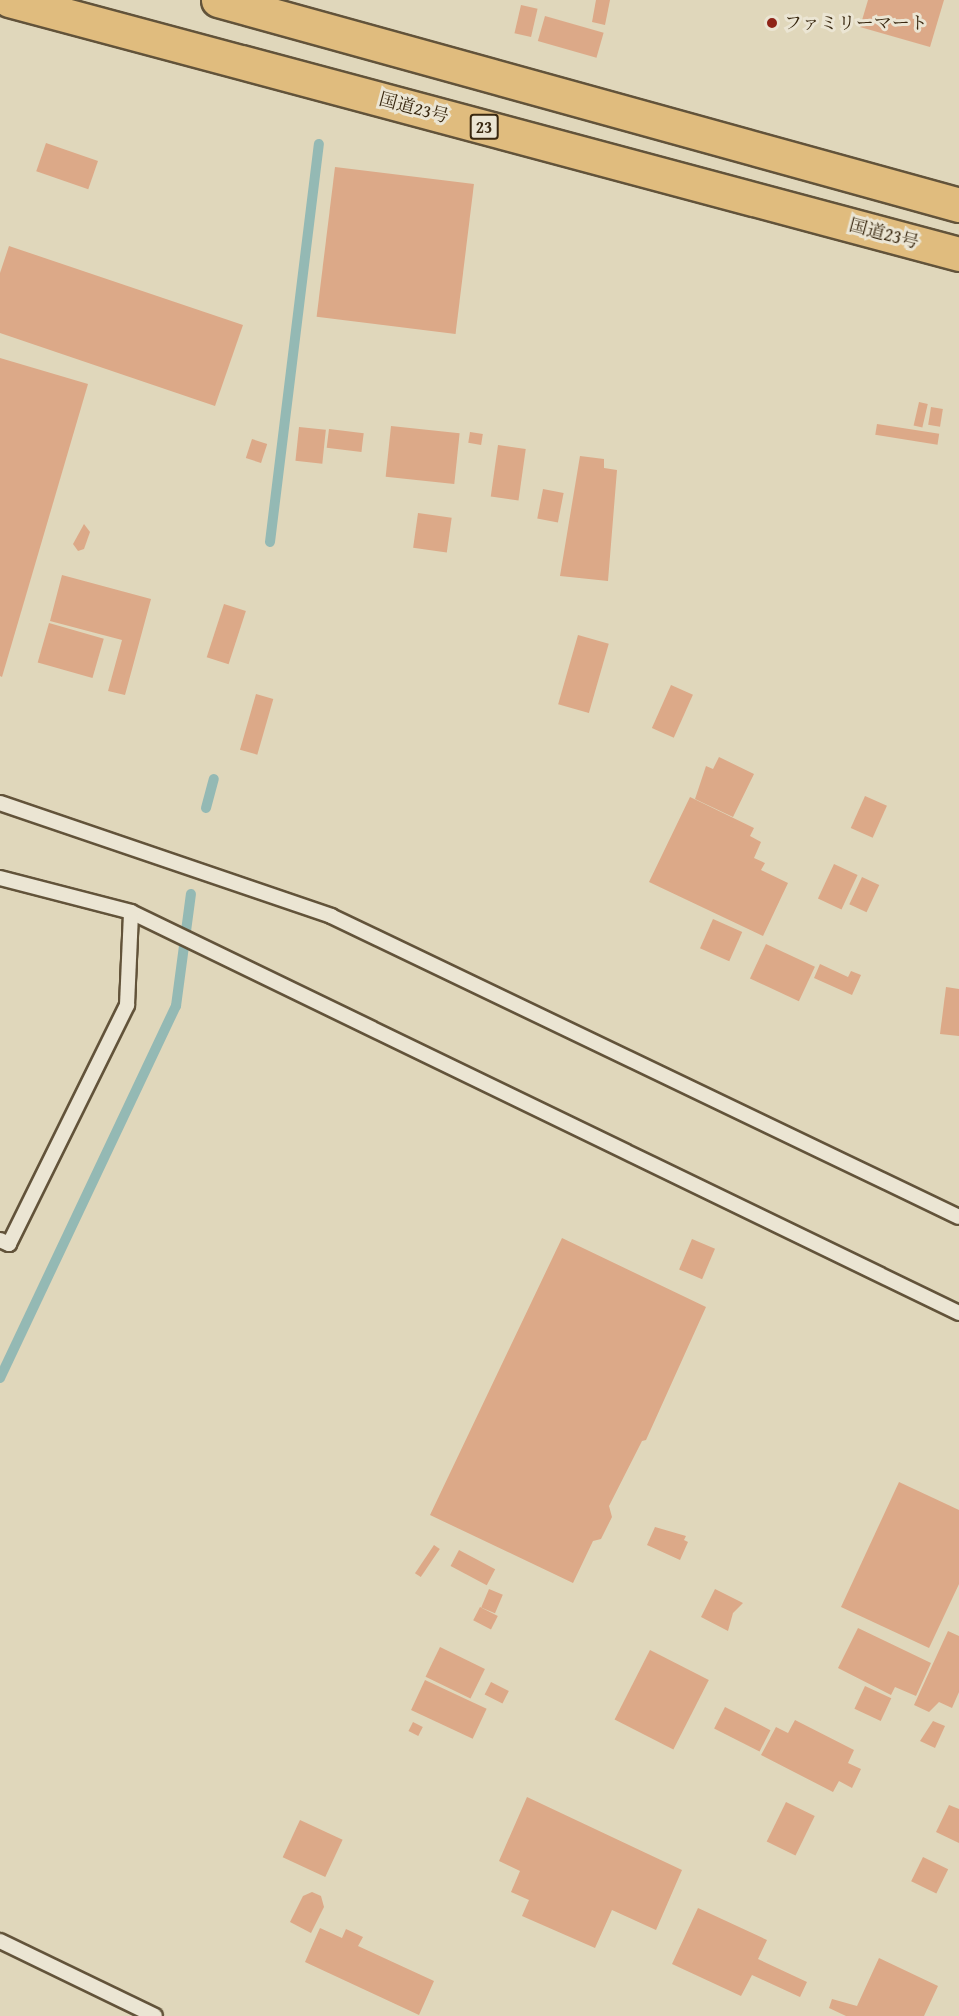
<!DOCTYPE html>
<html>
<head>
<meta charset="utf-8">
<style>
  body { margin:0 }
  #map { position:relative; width:959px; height:2016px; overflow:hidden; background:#e0d7bb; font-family:"Gentium Book Plus","Noto Serif JP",serif }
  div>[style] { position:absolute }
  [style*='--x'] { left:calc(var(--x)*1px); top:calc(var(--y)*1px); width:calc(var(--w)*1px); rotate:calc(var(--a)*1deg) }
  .stream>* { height:10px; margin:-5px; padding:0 5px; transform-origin:5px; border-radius:5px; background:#94b9b4 }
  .building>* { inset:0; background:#dca988; transform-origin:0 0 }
  .roads { filter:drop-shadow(2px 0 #62533a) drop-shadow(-2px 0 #62533a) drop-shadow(0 2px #62533a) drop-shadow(0 -2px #62533a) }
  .lane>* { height:14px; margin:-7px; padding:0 7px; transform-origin:7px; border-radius:7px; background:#ebe5d3 }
  .highway>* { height:33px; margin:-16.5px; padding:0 16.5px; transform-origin:16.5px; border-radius:16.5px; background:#e0bc7e }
  .dots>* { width:16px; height:16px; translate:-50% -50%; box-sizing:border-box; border:3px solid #ebe5d3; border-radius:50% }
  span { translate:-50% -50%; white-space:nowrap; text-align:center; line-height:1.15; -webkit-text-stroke:6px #ebe5d3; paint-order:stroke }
  .shield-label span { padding:2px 4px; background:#ebe5d3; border:2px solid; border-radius:4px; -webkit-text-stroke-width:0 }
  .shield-label { font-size:16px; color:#38270f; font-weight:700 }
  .poi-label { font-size:18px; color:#38270f }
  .left { translate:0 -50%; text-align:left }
  .street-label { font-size:18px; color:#38270f }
</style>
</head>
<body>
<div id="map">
  <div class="stream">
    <i style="--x:270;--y:542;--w:401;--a:-83"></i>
    <i style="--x:206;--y:808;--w:30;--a:-75"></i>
    <i style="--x:0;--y:1378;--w:412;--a:-64.7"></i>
    <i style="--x:176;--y:1006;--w:113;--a:-82.4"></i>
  </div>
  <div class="building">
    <i style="clip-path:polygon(596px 0,610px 0,605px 25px,592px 22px)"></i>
    <i style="clip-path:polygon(868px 0,944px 0,930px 47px,860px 27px)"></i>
    <i style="left:521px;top:5px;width:17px;height:29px;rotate:13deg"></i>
    <i style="left:545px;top:16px;width:61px;height:26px;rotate:16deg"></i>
    <i style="left:46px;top:143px;width:55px;height:30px;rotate:19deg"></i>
    <i style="left:335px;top:167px;width:140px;height:151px;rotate:7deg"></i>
    <i style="clip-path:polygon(9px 246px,243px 325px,215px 406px,0 333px,0 273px)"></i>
    <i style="clip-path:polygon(0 358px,88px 384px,2px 677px,0 676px)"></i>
    <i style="left:919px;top:402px;width:9px;height:24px;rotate:13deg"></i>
    <i style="left:931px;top:407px;width:12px;height:18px;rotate:9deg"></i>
    <i style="left:877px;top:424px;width:63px;height:11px;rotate:9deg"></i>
    <i style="left:391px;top:426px;width:69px;height:51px;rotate:6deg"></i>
    <i style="left:299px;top:427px;width:27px;height:34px;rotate:6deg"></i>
    <i style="left:329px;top:429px;width:35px;height:19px;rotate:7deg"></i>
    <i style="left:470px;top:432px;width:13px;height:11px;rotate:9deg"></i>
    <i style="left:252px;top:439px;width:16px;height:20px;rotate:18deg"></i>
    <i style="left:498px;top:445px;width:28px;height:52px;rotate:8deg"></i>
    <i style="clip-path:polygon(580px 456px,604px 459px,604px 468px,617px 470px,608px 581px,560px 576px)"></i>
    <i style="left:543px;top:489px;width:21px;height:30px;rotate:11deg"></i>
    <i style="left:418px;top:513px;width:34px;height:35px;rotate:8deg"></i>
    <i style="clip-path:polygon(84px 524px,90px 532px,84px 549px,78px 551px,73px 544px)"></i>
    <i style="clip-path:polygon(62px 575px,151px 599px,125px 695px,108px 691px,122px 640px,50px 621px)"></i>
    <i style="left:224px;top:604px;width:23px;height:56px;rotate:18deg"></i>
    <i style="left:49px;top:623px;width:57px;height:41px;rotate:16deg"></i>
    <i style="left:578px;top:635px;width:32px;height:72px;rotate:16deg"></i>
    <i style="left:671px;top:685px;width:24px;height:47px;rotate:24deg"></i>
    <i style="left:256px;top:694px;width:18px;height:58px;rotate:16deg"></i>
    <i style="clip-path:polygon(719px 757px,754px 774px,733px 817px,695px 799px,706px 766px,713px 769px)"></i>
    <i style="left:865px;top:796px;width:24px;height:35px;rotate:24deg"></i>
    <i style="clip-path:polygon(690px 797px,754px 828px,750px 836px,761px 842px,754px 858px,765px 863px,761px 870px,788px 883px,763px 936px,649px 882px)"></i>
    <i style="left:834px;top:864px;width:26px;height:38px;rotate:25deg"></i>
    <i style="left:862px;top:877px;width:19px;height:30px;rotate:25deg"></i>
    <i style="left:713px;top:919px;width:32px;height:32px;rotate:24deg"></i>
    <i style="left:766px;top:944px;width:54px;height:38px;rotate:25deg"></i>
    <i style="clip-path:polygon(820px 964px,848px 977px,851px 971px,861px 975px,852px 995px,814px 978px)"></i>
    <i style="clip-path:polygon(946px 987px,959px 989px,959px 1036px,940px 1034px)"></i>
    <i style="clip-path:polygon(562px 1238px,706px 1307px,646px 1440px,642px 1441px,609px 1506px,612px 1517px,601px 1539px,593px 1541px,573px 1583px,430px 1515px)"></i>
    <i style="left:692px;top:1239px;width:25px;height:33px;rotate:23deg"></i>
    <i style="clip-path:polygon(899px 1482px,959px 1510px,959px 1584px,929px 1648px,841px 1607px)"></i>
    <i style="clip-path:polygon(655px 1527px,686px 1536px,684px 1540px,688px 1542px,680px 1560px,647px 1545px)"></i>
    <i style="left:434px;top:1545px;width:7px;height:34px;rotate:34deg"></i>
    <i style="left:459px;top:1550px;width:41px;height:18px;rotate:28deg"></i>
    <i style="left:489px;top:1589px;width:15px;height:20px;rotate:23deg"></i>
    <i style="clip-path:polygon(715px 1589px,743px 1603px,733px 1613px,728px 1631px,701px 1617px)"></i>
    <i style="left:480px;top:1607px;width:20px;height:15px;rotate:27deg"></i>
    <i style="clip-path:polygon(858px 1628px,931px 1663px,916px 1696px,895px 1687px,891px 1695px,838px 1668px)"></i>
    <i style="clip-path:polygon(948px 1631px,959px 1636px,959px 1692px,952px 1708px,939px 1702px,929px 1712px,914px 1705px)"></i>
    <i style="left:440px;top:1647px;width:50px;height:33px;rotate:26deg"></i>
    <i style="left:650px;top:1650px;width:66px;height:78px;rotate:27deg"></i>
    <i style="left:425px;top:1680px;width:68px;height:33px;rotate:25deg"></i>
    <i style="left:491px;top:1682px;width:20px;height:14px;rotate:27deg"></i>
    <i style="left:865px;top:1686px;width:29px;height:25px;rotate:25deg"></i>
    <i style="left:725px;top:1707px;width:51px;height:24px;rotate:27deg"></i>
    <i style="clip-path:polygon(795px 1720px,854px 1750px,848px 1763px,861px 1769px,852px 1788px,839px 1781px,833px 1792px,761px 1755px,776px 1727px,788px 1733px)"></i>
    <i style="clip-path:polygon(933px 1721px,945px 1726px,935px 1748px,920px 1741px)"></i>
    <i style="left:413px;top:1722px;width:11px;height:10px;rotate:27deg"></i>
    <i style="clip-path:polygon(527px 1797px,682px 1870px,656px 1930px,612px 1910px,595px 1948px,522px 1916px,529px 1900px,511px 1892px,520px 1871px,499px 1861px)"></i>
    <i style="left:786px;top:1802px;width:32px;height:44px;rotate:26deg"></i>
    <i style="clip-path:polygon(949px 1805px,959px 1809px,959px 1843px,936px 1832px)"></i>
    <i style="left:300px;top:1820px;width:47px;height:41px;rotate:25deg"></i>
    <i style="left:923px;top:1857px;width:28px;height:27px;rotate:26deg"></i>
    <i style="clip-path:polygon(312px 1892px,321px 1896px,324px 1907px,311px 1933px,290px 1922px,303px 1896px)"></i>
    <i style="clip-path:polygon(698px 1908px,767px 1940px,758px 1959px,807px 1982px,800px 1997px,752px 1975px,741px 1996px,672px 1964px)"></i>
    <i style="clip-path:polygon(320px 1928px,342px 1938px,346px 1929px,363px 1937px,358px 1946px,434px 1981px,419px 2015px,305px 1962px)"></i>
    <i style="clip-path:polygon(879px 1958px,938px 1986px,924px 2016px,846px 2016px,829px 2008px,832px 1999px,857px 2006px)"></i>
  </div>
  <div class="roads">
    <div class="lane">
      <i style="--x:0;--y:803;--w:350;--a:18.8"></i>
      <i style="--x:331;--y:916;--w:696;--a:25.61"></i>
      <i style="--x:0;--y:878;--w:135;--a:14.5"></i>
      <i style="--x:131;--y:912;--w:920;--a:25.84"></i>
      <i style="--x:0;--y:1240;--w:10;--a:24"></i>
      <i style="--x:9;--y:1244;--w:267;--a:-63.7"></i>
      <i style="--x:127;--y:1005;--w:93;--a:-87.5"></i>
      <i style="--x:0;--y:1941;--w:172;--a:25.8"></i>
    </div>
    <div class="highway">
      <i style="--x:9;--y:0;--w:983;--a:14.97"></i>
      <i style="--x:218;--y:0;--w:769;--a:15.46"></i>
    </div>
  </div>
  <div class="dots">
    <i style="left:772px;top:23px;background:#8f2418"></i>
  </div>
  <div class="shield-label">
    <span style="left:484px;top:127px">23</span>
  </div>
  <div class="poi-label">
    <span class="left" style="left:784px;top:23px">ファミリーマート</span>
  </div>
  <div class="street-label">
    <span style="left:414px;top:108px;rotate:15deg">国道23号</span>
    <span style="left:884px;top:234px;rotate:15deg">国道23号</span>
  </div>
</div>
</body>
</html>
